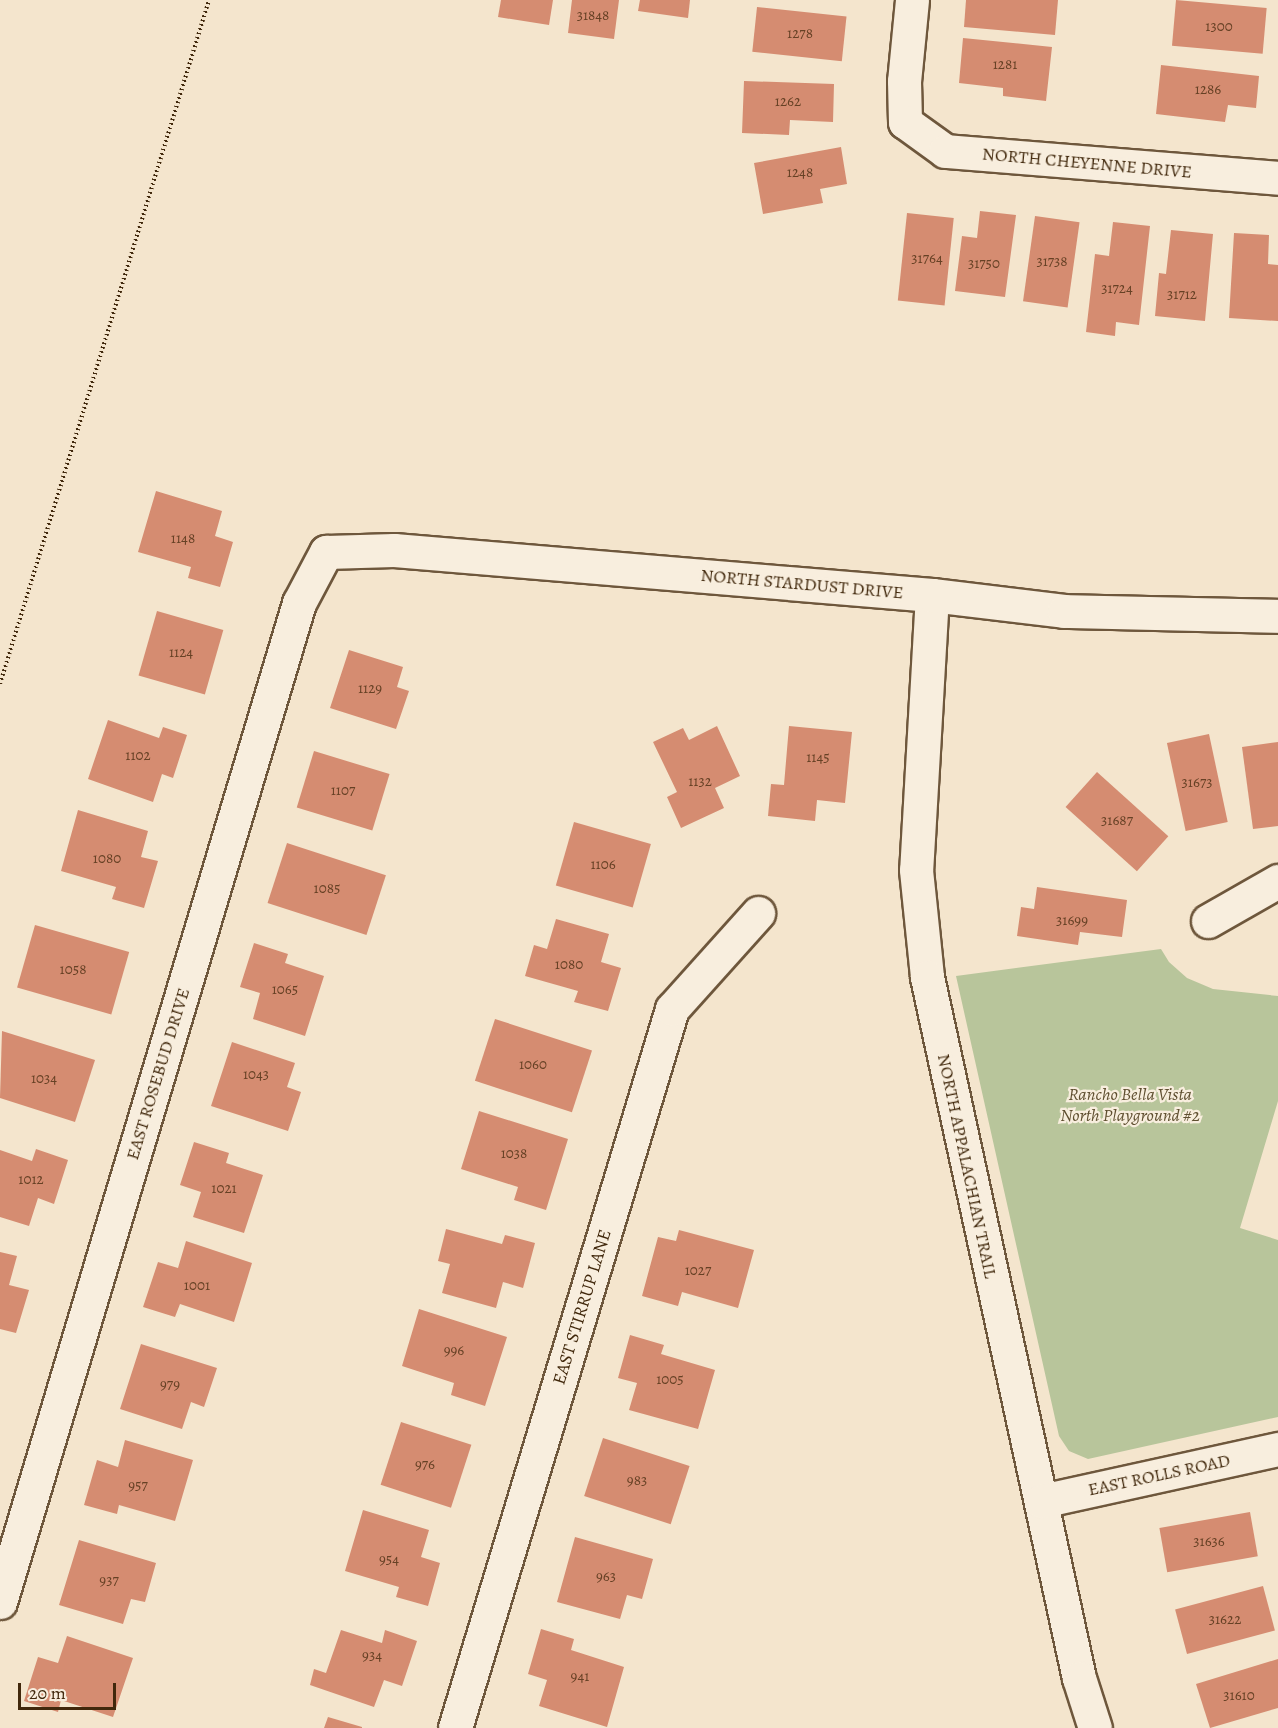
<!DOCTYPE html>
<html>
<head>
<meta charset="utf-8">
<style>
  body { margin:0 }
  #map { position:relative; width:1278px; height:1728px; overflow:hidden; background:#f4e5cd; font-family:Alegreya,serif }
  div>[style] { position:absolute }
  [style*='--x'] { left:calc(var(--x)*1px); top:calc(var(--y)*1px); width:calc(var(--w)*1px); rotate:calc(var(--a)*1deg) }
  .green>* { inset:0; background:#b8c59b }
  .building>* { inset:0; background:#d58c71; transform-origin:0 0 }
  .path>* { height:4px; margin-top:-2px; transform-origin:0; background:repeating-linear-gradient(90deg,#41280c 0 1.5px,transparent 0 4.5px) }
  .roads { filter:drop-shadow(2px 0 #6e573c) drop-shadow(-2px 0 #6e573c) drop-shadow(0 2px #6e573c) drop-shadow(0 -2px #6e573c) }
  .minor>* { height:33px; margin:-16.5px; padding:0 16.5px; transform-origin:16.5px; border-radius:16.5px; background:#f8eede }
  span { translate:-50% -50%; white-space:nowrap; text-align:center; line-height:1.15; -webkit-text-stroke:4.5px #f8eede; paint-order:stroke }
  .number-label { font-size:15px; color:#664125 }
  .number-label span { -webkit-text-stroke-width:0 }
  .street-label { font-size:18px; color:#41280c }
  .park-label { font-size:18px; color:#5f4f30; font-style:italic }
  .scale { position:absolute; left:18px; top:1683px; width:98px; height:27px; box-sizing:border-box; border:3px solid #41280c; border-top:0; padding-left:8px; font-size:18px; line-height:21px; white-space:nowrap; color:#41280c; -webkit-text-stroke:4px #f8eede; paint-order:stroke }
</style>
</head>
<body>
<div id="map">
  <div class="green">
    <i style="clip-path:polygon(1161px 949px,1169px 962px,1187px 978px,1213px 989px,1278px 996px,1278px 1101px,1240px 1228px,1278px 1240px,1278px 1417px,1088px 1459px,1069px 1451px,1059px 1436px,956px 976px)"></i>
  </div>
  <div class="building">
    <i style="clip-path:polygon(501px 0,553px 0,549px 25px,498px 17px)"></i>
    <i style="clip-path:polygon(572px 0,619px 0,614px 39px,568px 33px)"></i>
    <i style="clip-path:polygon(640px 0,690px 0,688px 18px,638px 11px)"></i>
    <i style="clip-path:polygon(966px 0,1058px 0,1055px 35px,964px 27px)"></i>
    <i style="left:1176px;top:0;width:91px;height:46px;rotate:5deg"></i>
    <i style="left:757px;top:7px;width:90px;height:45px;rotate:6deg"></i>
    <i style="clip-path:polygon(963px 38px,1052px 47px,1046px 101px,1003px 96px,1003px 88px,959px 83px)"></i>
    <i style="clip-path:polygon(1161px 65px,1259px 76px,1256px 108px,1228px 105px,1225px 122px,1156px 114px)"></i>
    <i style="clip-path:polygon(744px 81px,834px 84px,833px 122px,790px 120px,789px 135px,742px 133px)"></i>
    <i style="clip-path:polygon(841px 147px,847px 184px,820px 189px,823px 203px,763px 214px,754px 163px)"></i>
    <i style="clip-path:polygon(980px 211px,1016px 215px,1005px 297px,955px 291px,962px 236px,977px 238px)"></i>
    <i style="left:907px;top:213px;width:47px;height:88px;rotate:6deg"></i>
    <i style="left:1035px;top:216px;width:45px;height:86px;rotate:8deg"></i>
    <i style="clip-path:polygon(1113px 222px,1150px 226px,1139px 325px,1116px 322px,1115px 336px,1086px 332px,1095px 254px,1109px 256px)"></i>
    <i style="clip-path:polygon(1171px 230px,1213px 234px,1205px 321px,1155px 316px,1159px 273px,1166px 274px)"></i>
    <i style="clip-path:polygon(1234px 233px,1269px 235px,1268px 264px,1278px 265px,1278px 321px,1229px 318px)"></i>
    <i style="clip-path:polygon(156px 491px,222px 511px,215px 536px,233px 542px,220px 587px,188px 578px,191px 567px,138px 552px)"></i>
    <i style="left:157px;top:611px;width:69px;height:67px;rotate:16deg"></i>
    <i style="clip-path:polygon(349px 650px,403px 667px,397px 687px,409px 691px,396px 729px,330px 708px)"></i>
    <i style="clip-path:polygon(108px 720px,159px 738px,163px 727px,187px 735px,173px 778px,162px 774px,153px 802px,88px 779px)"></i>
    <i style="clip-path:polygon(717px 726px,740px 776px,715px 788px,724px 808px,681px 828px,667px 797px,677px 792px,653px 742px,683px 728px,689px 740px)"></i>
    <i style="clip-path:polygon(789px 726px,852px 732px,845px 803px,817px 800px,815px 821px,768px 816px,771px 784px,784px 785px)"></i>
    <i style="left:1209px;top:734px;width:90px;height:43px;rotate:78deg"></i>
    <i style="clip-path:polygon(1278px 742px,1278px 826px,1253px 829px,1242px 747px)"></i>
    <i style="left:314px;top:751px;width:79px;height:59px;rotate:17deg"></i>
    <i style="left:1097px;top:772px;width:96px;height:47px;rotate:42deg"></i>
    <i style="clip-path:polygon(78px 810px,148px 831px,141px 857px,158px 861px,144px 908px,112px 899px,116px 887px,61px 871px)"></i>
    <i style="left:574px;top:822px;width:80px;height:66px;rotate:16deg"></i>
    <i style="left:287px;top:843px;width:104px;height:63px;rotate:18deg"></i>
    <i style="clip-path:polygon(1037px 887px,1127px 900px,1122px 937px,1080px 932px,1078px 945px,1017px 936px,1021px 907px,1034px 909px)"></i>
    <i style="clip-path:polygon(556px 919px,609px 934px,601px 962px,621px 968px,608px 1011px,574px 1002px,578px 991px,525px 976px,534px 945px,547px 949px)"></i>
    <i style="left:35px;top:925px;width:98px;height:65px;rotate:16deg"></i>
    <i style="clip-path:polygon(254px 943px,288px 954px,285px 963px,324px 976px,305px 1036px,253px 1019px,260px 993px,240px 987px)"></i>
    <i style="left:495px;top:1019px;width:102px;height:65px;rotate:18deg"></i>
    <i style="clip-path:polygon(2px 1031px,95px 1060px,75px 1122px,0 1098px)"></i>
    <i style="clip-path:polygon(232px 1042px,295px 1063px,287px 1087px,301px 1092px,288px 1131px,211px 1106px)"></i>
    <i style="clip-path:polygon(479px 1111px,568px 1139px,546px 1210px,514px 1200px,518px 1187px,461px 1169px)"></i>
    <i style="clip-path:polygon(194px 1142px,229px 1153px,226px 1163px,263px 1175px,244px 1233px,193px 1217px,201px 1192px,180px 1185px)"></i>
    <i style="clip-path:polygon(36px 1149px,68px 1160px,54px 1204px,38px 1198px,29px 1226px,0 1217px,0 1150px,32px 1161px)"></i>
    <i style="clip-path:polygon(446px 1229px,502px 1244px,505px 1235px,535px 1243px,523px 1288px,503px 1282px,496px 1308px,442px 1293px,450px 1264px,438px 1261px)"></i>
    <i style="clip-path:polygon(679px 1230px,754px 1250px,738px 1308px,682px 1292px,678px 1306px,642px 1296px,658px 1237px,676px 1241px)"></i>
    <i style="clip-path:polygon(186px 1241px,252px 1263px,234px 1322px,180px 1304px,175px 1317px,143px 1307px,158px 1262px,178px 1268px)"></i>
    <i style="clip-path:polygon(0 1252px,17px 1256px,9px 1285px,29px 1290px,16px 1333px,0 1329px)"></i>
    <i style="clip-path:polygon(419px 1309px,507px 1337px,485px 1406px,451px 1395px,454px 1383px,402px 1366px)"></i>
    <i style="clip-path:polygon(630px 1335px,664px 1345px,661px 1354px,715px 1370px,698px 1429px,629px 1410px,637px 1383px,618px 1378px)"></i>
    <i style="clip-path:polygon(141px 1344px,217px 1368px,204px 1407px,191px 1402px,182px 1429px,120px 1409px)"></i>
    <i style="left:401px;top:1422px;width:74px;height:66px;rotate:18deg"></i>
    <i style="left:603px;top:1438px;width:91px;height:61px;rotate:18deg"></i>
    <i style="clip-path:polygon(125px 1440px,193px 1460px,175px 1521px,119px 1505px,117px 1514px,84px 1505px,97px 1460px,118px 1467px)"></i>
    <i style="clip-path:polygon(363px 1510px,429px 1530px,421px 1557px,440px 1563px,428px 1606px,396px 1597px,399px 1587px,345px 1571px)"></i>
    <i style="left:1250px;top:1512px;width:45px;height:92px;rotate:80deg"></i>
    <i style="clip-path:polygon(575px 1537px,653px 1559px,642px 1599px,627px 1595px,620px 1619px,557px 1602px)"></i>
    <i style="clip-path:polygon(79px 1540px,156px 1563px,145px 1602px,131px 1599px,123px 1624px,59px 1605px)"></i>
    <i style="left:1263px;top:1586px;width:46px;height:91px;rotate:75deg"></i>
    <i style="clip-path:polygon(541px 1629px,574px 1639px,571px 1650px,624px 1667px,607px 1727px,539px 1706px,547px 1680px,528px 1674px)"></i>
    <i style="clip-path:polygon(341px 1630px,382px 1643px,385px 1630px,417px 1641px,402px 1686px,384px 1680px,374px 1707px,310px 1685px,314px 1669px,326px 1673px)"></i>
    <i style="clip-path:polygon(67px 1636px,133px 1658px,113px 1717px,61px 1700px,58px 1712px,24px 1701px,38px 1657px,58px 1663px)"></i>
    <i style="clip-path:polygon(1278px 1659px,1278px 1708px,1210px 1728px,1196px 1684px)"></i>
    <i style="clip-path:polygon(328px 1717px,362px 1727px,362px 1728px,324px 1728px)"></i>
  </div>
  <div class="path">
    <i style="--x:0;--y:684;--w:715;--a:-73.01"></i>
  </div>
  <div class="roads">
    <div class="minor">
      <i style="--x:912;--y:0;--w:81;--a:95.6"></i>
      <i style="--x:904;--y:81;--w:41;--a:88.6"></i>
      <i style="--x:905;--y:122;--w:49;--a:35.9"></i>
      <i style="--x:945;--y:151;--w:334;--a:4.6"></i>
      <i style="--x:932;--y:595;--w:275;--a:93.3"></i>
      <i style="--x:916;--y:870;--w:108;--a:84.1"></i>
      <i style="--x:927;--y:977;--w:717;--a:77.77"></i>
      <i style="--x:1079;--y:1678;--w:52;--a:72.3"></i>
      <i style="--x:1208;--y:921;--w:81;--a:-29.7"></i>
      <i style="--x:1041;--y:1501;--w:243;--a:-12.4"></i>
      <i style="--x:0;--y:1602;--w:1043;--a:-73.34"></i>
      <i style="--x:299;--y:603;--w:58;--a:-62.1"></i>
      <i style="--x:326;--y:552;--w:68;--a:-1.7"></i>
      <i style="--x:394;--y:550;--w:540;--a:4.78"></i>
      <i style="--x:932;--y:595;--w:133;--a:6.9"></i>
      <i style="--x:1064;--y:611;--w:214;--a:1.3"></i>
      <i style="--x:455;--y:1728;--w:751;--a:-73.21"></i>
      <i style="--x:672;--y:1009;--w:129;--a:-48.1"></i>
    </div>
  </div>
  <div class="number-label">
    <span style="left:593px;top:16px">31848</span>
    <span style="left:1219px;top:27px">1300</span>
    <span style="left:800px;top:34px">1278</span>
    <span style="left:1005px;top:65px">1281</span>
    <span style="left:1208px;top:90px">1286</span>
    <span style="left:788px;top:102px">1262</span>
    <span style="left:800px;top:173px">1248</span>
    <span style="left:927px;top:259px">31764</span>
    <span style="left:1052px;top:262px">31738</span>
    <span style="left:984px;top:264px">31750</span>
    <span style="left:1117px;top:289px">31724</span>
    <span style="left:1182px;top:295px">31712</span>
    <span style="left:183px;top:539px">1148</span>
    <span style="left:181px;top:653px">1124</span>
    <span style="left:370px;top:689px">1129</span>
    <span style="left:138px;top:756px">1102</span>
    <span style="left:818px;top:758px">1145</span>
    <span style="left:700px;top:782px">1132</span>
    <span style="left:1197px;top:783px">31673</span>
    <span style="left:343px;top:791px">1107</span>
    <span style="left:1117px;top:821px">31687</span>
    <span style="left:107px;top:859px">1080</span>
    <span style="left:603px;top:865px">1106</span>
    <span style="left:327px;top:889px">1085</span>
    <span style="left:1072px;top:921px">31699</span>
    <span style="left:569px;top:965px">1080</span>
    <span style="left:73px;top:970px">1058</span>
    <span style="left:285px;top:990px">1065</span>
    <span style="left:533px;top:1065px">1060</span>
    <span style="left:256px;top:1075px">1043</span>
    <span style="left:44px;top:1079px">1034</span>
    <span style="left:514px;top:1154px">1038</span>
    <span style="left:31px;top:1180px">1012</span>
    <span style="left:224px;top:1189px">1021</span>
    <span style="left:698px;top:1271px">1027</span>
    <span style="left:197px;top:1286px">1001</span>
    <span style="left:454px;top:1351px">996</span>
    <span style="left:670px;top:1380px">1005</span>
    <span style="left:170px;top:1385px">979</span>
    <span style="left:425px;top:1465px">976</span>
    <span style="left:637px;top:1481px">983</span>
    <span style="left:138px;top:1486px">957</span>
    <span style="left:1209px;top:1542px">31636</span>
    <span style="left:389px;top:1560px">954</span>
    <span style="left:606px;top:1577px">963</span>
    <span style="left:109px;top:1581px">937</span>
    <span style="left:1225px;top:1620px">31622</span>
    <span style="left:372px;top:1656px">934</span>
    <span style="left:580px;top:1677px">941</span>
    <span style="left:1239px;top:1696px">31610</span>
  </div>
  <div class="street-label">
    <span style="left:1087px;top:163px;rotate:5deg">NORTH CHEYENNE DRIVE</span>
    <span style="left:802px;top:584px;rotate:5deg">NORTH STARDUST DRIVE</span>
    <span style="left:158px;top:1074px;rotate:-73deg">EAST ROSEBUD DRIVE</span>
    <span style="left:967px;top:1166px;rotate:78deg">NORTH APPALACHIAN TRAIL</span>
    <span style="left:582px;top:1307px;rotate:-73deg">EAST STIRRUP LANE</span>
    <span style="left:1159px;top:1475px;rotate:-12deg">EAST ROLLS ROAD</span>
  </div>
  <div class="park-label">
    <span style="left:1130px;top:1105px">Rancho Bella Vista<br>North Playground #2</span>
  </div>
  <div class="scale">20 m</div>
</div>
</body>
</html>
